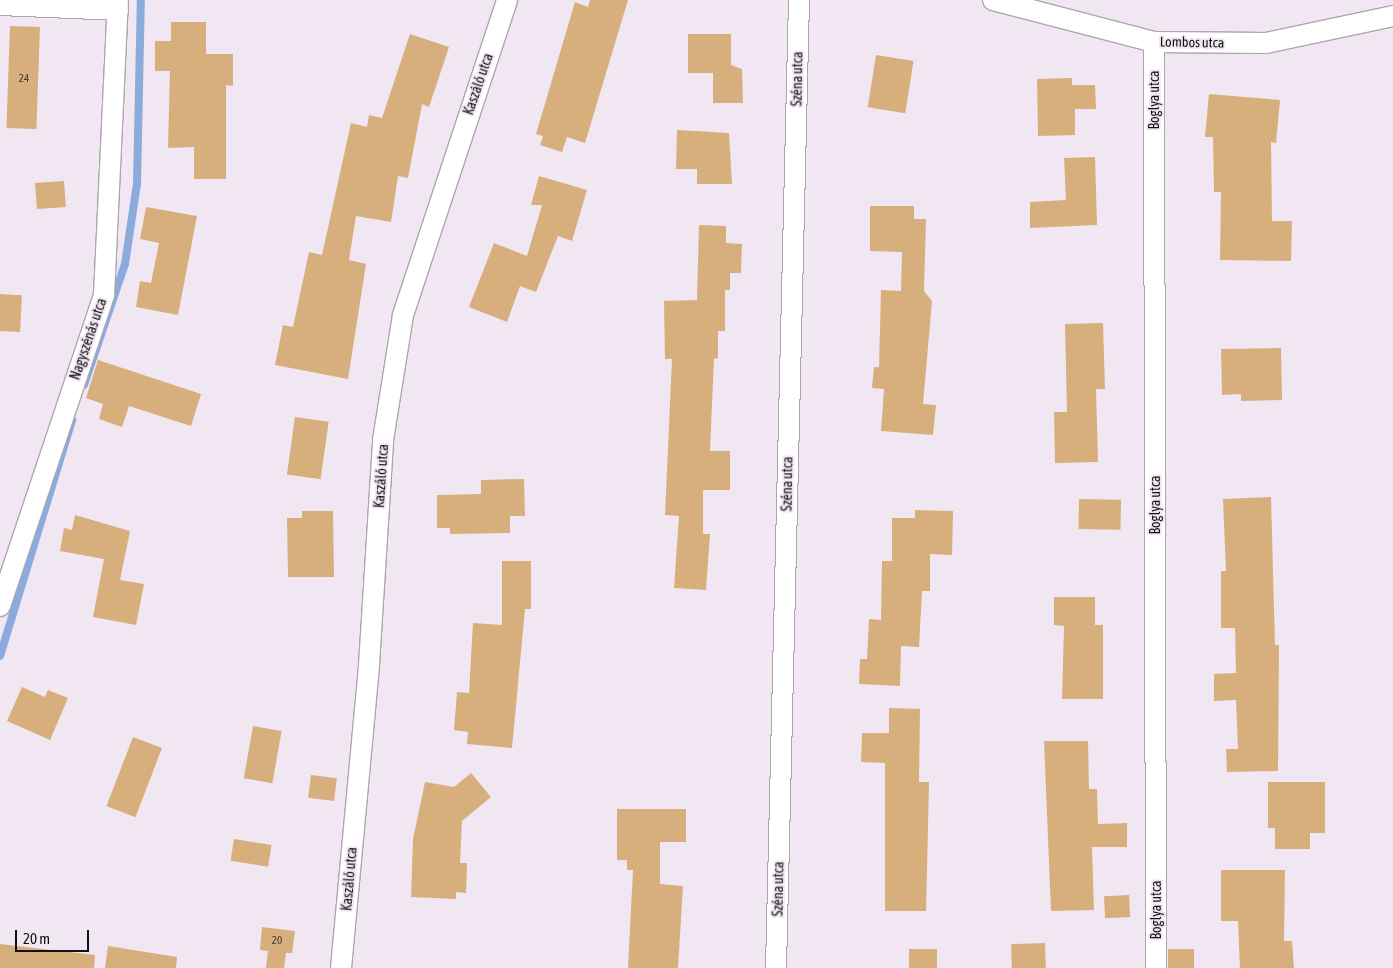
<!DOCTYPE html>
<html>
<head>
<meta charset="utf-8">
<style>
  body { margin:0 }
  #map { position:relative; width:1393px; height:968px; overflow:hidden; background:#f1e7f2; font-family:"Asap Condensed",sans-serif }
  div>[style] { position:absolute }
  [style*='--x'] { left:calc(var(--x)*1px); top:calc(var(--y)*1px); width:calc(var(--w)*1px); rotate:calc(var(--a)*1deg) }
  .stream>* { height:8px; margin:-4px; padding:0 4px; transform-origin:4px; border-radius:4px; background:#8babdc }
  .building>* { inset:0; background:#d6af7d; transform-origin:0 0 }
  .roads { filter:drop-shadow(1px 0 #aea5af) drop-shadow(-1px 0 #aea5af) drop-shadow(0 1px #aea5af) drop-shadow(0 -1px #aea5af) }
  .street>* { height:20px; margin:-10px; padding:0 10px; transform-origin:10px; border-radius:10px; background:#fff }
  span { translate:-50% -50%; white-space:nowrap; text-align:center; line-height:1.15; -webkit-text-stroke:4px #f1e7f2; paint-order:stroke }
  .number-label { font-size:11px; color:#44382e }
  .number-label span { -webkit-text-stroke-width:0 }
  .street-label { font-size:14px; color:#131013 }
  .scale { position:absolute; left:15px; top:930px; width:74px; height:22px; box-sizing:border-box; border:2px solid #131013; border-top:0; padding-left:6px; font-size:15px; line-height:18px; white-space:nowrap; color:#131013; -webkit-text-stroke:4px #f1e7f2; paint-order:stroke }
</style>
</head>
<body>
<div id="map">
  <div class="stream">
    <i style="--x:84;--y:385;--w:128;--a:-71.3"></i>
    <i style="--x:125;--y:264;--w:81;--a:-81.5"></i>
    <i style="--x:137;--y:184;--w:184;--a:-88.8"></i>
    <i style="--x:0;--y:656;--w:247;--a:-73"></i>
  </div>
  <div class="building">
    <i style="clip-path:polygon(590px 0,628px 0,585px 143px,567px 137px,562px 152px,540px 145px,543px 136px,536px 134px,575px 2px,588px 7px)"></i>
    <i style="clip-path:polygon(171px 22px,206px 22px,206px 54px,233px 54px,233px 86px,226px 85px,226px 179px,194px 179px,194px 147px,168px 148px,170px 71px,155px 71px,155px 41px,171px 41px)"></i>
    <i style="left:10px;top:26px;width:30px;height:102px;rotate:2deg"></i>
    <i style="clip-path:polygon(410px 34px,449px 47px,429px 107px,422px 104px,408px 178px,398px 176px,391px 222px,356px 216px,349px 260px,366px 264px,348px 379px,275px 365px,283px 325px,293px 327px,309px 252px,322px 255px,351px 123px,367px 127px,369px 115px,382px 118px)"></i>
    <i style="clip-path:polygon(688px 34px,731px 34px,731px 65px,742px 69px,743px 103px,713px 103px,713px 73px,688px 73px)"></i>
    <i style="left:876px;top:55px;width:38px;height:53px;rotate:9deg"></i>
    <i style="clip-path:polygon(1072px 78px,1072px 85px,1095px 85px,1096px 109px,1075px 109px,1075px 135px,1038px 136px,1037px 79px)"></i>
    <i style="clip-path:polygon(1209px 94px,1280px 100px,1276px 143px,1271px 142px,1272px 221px,1292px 221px,1291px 261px,1220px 260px,1221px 192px,1214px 192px,1213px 137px,1205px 137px)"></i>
    <i style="clip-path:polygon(677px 130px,729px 133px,732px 184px,697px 184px,697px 169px,676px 169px)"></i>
    <i style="clip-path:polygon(1095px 157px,1097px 225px,1030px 228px,1030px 202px,1066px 200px,1064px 158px)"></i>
    <i style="clip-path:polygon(539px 176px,587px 190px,572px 241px,558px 236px,536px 292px,520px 286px,507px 322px,469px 307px,494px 243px,527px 256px,542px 205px,531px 205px)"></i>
    <i style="left:64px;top:181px;width:26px;height:29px;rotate:86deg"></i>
    <i style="clip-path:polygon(870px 206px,914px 206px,914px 219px,926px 219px,924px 291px,932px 301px,923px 404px,936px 405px,933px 435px,881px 431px,884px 389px,872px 388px,874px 367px,879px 367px,881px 290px,901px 291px,902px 252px,870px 251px)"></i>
    <i style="clip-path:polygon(146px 207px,197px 216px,178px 315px,136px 307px,140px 281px,151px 283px,159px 243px,140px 239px)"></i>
    <i style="clip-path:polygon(699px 225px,726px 226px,726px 243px,742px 244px,741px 273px,730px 273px,730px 290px,725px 290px,725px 331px,718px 331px,718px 358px,714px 359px,710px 451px,730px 451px,730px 490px,703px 490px,703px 534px,710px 534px,706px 590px,674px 588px,679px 516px,665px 515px,672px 359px,665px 359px,664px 301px,697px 300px)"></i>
    <i style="left:0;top:294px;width:22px;height:37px;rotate:3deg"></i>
    <i style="clip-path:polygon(1103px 323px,1105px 389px,1096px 389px,1098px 462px,1055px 463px,1054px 412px,1067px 412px,1065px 324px)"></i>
    <i style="clip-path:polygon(1281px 348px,1282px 400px,1241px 401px,1241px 394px,1222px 395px,1221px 349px)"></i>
    <i style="clip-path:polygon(98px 360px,201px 394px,191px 426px,129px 406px,122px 427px,99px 419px,103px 404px,86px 398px)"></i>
    <i style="left:295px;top:417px;width:34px;height:58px;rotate:8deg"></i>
    <i style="clip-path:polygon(524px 479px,525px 516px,510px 516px,510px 533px,450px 534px,450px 528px,437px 528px,437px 495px,481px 494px,481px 480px)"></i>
    <i style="clip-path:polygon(1271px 497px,1275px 645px,1279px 645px,1278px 771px,1227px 772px,1226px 749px,1238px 749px,1236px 700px,1214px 701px,1214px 674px,1236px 673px,1235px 628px,1221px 628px,1221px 571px,1226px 571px,1223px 499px)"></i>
    <i style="left:1079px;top:499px;width:42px;height:30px;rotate:1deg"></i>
    <i style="clip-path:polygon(915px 510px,953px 511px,952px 555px,930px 554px,930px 591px,922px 591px,919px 647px,901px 646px,900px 686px,859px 684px,860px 659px,867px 659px,869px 619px,881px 620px,882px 561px,892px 561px,892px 518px,915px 518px)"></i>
    <i style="clip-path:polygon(302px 511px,333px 511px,334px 577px,288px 577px,287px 518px,302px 518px)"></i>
    <i style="clip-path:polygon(75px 515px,130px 531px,120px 580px,144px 584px,136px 625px,93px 617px,104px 559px,60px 551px,64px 528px,72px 530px)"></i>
    <i style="clip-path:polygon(502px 561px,531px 561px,531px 609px,525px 609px,512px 748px,467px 744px,468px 732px,454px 730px,457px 692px,469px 693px,473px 623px,502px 625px)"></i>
    <i style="clip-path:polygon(1054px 597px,1095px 597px,1095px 625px,1103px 625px,1103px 699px,1062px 699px,1064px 626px,1054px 625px)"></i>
    <i style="clip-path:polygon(22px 687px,45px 697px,48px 690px,68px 698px,50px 740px,7px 721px)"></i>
    <i style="clip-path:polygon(889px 708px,920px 709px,919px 782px,929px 782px,926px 911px,885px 911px,885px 763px,861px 762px,862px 733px,889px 733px)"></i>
    <i style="left:253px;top:726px;width:29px;height:53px;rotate:10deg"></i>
    <i style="left:133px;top:737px;width:31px;height:74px;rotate:21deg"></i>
    <i style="clip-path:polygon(1044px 741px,1088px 741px,1089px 789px,1097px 789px,1098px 824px,1127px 823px,1127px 847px,1092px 847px,1094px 910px,1051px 911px)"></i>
    <i style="clip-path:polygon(471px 773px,491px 797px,462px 821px,460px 863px,467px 863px,466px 893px,456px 892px,456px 899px,411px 897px,413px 839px,425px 782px,454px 787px)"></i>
    <i style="left:311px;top:775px;width:26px;height:23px;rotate:7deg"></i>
    <i style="clip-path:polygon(1268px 782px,1325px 782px,1325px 833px,1310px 833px,1310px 849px,1275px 849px,1275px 828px,1268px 828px)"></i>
    <i style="clip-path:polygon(617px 809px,686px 809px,686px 842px,660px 842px,660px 884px,683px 886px,678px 968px,628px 968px,633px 870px,627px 870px,627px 860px,617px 860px)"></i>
    <i style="left:234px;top:839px;width:38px;height:22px;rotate:9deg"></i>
    <i style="clip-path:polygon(1221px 870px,1285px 870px,1284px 941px,1292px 941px,1294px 968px,1240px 968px,1238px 921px,1221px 921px)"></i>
    <i style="left:1129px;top:895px;width:22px;height:25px;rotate:87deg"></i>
    <i style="clip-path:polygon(262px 927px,295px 931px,292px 953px,286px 953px,284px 968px,266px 968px,268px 951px,260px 950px)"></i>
    <i style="left:1045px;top:943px;width:25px;height:34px;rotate:88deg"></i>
    <i style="clip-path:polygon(0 944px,95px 955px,94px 968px,0 968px)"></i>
    <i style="clip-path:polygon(108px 946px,177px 957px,176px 968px,105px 968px)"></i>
    <i style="left:937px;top:949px;width:19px;height:28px;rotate:90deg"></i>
    <i style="left:1194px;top:949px;width:19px;height:26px;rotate:90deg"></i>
  </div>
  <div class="roads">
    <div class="street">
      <i style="--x:993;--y:0;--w:166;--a:14.6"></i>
      <i style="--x:1154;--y:42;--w:112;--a:0.5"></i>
      <i style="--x:1266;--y:43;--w:130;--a:-12"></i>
      <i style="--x:0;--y:5;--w:118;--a:2.4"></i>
      <i style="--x:1154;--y:42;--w:926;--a:89.88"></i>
      <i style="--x:0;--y:606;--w:328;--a:-71.5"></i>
      <i style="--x:104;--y:295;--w:295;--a:-87.3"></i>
      <i style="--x:341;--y:968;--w:304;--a:-84.7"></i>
      <i style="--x:369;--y:665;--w:225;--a:-86.4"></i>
      <i style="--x:383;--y:440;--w:127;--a:-80.9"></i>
      <i style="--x:403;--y:315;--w:332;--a:-71.7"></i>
      <i style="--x:776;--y:968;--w:968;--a:-88.64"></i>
    </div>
  </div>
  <div class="number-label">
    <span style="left:24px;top:78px">24</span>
    <span style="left:277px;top:940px">20</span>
  </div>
  <div class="street-label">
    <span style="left:1192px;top:42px;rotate:1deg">Lombos utca</span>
    <span style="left:797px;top:79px;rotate:-89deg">Széna utca</span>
    <span style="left:478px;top:84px;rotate:-71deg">Kaszáló utca</span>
    <span style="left:1154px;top:100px;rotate:-90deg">Boglya utca</span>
    <span style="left:88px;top:339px;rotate:-71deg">Nagyszénás utca</span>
    <span style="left:381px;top:476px;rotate:-86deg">Kaszáló utca</span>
    <span style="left:787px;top:484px;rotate:-89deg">Széna utca</span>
    <span style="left:1155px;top:505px;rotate:-90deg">Boglya utca</span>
    <span style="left:349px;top:879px;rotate:-85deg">Kaszáló utca</span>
    <span style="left:778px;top:889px;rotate:-89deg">Széna utca</span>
    <span style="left:1156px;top:910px;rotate:-90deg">Boglya utca</span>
  </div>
  <div class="scale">20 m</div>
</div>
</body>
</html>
